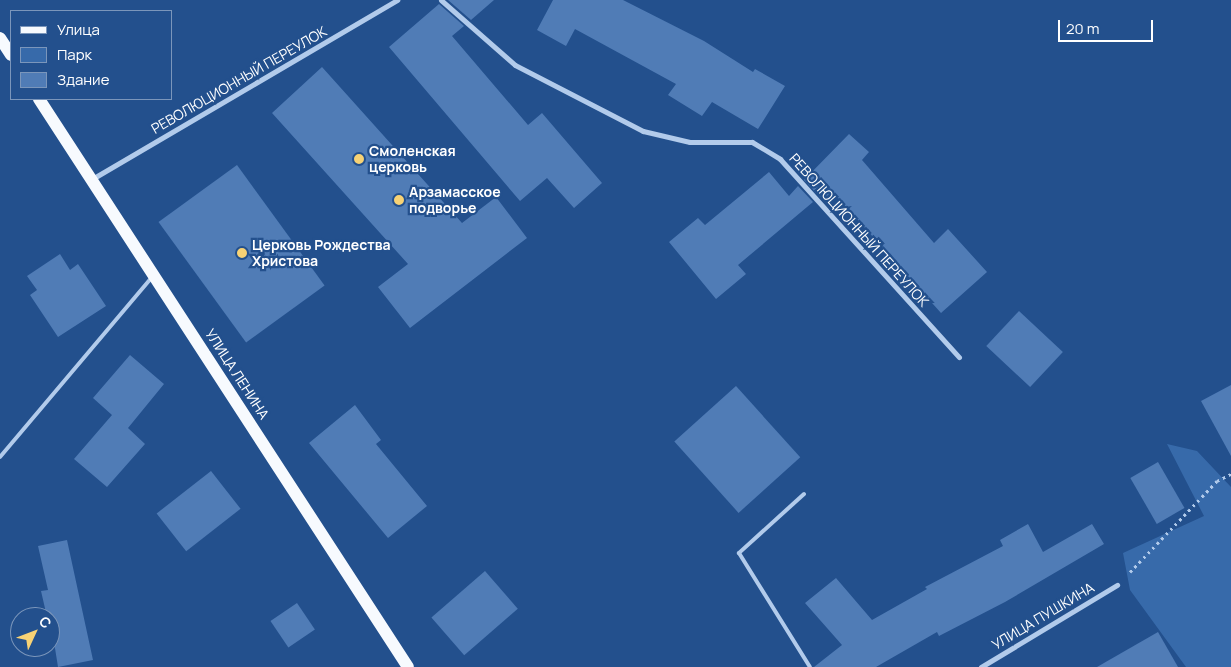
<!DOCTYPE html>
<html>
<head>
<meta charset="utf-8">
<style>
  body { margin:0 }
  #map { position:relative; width:1231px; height:667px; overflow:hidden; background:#23508d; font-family:Manrope,sans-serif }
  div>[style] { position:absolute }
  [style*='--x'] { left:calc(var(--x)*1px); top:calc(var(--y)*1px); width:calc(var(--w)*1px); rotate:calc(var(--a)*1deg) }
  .green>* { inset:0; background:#376aaa }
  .building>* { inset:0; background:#507cb6; transform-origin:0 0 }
  .path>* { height:3px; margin-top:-1.5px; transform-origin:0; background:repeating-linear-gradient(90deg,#b2cbeb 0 2.5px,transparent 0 6.5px) }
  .lane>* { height:4px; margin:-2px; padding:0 2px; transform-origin:2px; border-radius:2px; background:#b2cbeb }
  .street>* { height:5px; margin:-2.5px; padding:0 2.5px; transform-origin:2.5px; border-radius:2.5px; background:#b2cbeb }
  .primary>* { height:12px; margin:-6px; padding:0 6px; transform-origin:6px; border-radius:6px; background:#f7fafe }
  .dots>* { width:14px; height:14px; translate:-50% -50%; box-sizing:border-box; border:2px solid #23508d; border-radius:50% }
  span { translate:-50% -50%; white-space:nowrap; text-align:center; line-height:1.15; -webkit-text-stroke:4.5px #23508d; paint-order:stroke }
  .street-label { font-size:14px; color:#fff }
  .poi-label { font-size:14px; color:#fff; font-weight:700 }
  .left { translate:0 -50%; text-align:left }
  .legend { position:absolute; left:10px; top:10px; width:162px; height:90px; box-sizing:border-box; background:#23508d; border:1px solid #7b96bb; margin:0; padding:6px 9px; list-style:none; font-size:15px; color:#fff }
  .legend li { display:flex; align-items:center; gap:10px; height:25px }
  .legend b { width:25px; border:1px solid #7b96bb }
  .north { position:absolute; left:10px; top:607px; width:50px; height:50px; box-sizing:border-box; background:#23508d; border:1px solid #7b96bb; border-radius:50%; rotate:47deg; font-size:14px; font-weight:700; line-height:20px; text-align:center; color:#fff }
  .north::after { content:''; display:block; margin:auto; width:18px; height:22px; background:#f7d275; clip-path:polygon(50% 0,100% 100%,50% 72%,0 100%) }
  .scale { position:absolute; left:1058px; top:20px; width:95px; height:22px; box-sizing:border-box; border:2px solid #fff; border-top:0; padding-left:6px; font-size:15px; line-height:18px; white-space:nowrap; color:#fff; -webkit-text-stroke:4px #23508d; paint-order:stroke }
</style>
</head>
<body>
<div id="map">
  <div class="green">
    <i style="clip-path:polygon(1167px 444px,1197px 451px,1231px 487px,1231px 667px,1186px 667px,1130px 590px,1123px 553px,1204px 516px)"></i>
  </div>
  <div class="building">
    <i style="clip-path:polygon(448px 0,494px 0,471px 20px)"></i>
    <i style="clip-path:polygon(553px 0,623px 0,704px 41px,753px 72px,755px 69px,785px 86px,758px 129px,712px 102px,702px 116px,668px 95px,676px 84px,575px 29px,566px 46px,537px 30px)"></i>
    <i style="clip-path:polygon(439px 4px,464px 26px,452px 36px,528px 125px,542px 113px,602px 183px,574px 208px,547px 178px,520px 201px,389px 47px)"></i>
    <i style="clip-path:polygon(322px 67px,462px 223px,496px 197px,527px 238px,410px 328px,378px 287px,408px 264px,272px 113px)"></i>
    <i style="clip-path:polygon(849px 134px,869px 152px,862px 160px,934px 243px,948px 229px,987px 272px,941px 313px,832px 191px,827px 196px,824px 193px,820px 197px,804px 180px)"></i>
    <i style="left:237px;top:165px;width:149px;height:97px;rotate:54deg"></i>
    <i style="clip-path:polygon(769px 172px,789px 196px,798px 186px,813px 202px,738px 265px,746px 274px,716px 299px,669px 242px,698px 218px,705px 225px)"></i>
    <i style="clip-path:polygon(60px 254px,70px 270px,78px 264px,106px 306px,58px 337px,30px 295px,37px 290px,27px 276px)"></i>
    <i style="left:1019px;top:311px;width:60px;height:48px;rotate:43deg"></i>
    <i style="clip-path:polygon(130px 355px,164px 384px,128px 428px,145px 444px,107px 487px,74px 459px,112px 415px,93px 398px)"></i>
    <i style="clip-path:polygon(1231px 385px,1231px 456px,1201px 401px)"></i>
    <i style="left:736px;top:386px;width:96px;height:83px;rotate:48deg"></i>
    <i style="clip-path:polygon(355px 405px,381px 440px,376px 444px,427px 506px,388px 538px,309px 443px)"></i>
    <i style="left:1158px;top:462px;width:53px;height:32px;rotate:60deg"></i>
    <i style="left:211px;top:471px;width:48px;height:69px;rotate:52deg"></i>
    <i style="clip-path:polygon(1028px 524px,1043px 552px,1092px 524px,1104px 544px,1005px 602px,939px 636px,937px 632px,876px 667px,814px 667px,842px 645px,805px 603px,836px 578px,872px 620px,927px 589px,925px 587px,1003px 546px,1000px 540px)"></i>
    <i style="clip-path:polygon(67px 540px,93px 660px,58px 667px,50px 617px,47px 617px,41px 591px,48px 590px,38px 546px)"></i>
    <i style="left:485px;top:571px;width:50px;height:71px;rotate:49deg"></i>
    <i style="left:297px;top:603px;width:32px;height:32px;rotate:56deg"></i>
    <i style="clip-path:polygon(1158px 632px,1178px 667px,1097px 667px)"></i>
  </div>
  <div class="path">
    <i style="--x:1130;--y:572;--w:126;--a:-46.3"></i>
    <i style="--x:1217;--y:481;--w:16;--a:-27"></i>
  </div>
  <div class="lane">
    <i style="--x:0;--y:457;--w:234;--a:-49.8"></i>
    <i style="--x:804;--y:494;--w:88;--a:137.8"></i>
    <i style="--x:739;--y:553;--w:134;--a:58.1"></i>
  </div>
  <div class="street">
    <i style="--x:441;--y:0;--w:98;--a:41.3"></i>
    <i style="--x:515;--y:65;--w:144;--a:27.3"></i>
    <i style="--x:643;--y:131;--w:48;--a:13.2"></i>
    <i style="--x:690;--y:142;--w:62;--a:0"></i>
    <i style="--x:752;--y:142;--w:33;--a:31"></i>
    <i style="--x:780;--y:159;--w:267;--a:47.9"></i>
    <i style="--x:92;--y:179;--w:354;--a:-30.4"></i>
    <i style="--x:981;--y:667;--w:159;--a:-31.1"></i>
  </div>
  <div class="primary">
    <i style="--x:0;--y:38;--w:20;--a:57"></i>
    <i style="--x:39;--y:99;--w:677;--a:56.99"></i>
  </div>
  <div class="dots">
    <i style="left:359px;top:159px;background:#f7d275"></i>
    <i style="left:399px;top:200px;background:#f7d275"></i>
    <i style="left:242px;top:253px;background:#f7d275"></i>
  </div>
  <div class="street-label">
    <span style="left:239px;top:80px;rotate:-30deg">РЕВОЛЮЦИОННЫЙ ПЕРЕУЛОК</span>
    <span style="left:859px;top:230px;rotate:48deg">РЕВОЛЮЦИОННЫЙ ПЕРЕУЛОК</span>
    <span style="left:237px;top:374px;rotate:57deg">УЛИЦА ЛЕНИНА</span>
    <span style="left:1043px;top:616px;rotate:-31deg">УЛИЦА ПУШКИНА</span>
  </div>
  <div class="poi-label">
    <span class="left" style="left:369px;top:159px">Смоленская<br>церковь</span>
    <span class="left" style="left:409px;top:200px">Арзамасское<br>подворье</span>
    <span class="left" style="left:252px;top:253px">Церковь Рождества<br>Христова</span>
  </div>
  <ul class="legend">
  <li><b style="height:6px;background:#f7fafe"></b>Улица</li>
  <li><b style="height:14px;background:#376aaa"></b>Парк</li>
  <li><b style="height:14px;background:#507cb6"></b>Здание</li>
  </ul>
  <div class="north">С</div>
  <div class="scale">20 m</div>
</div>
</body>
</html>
